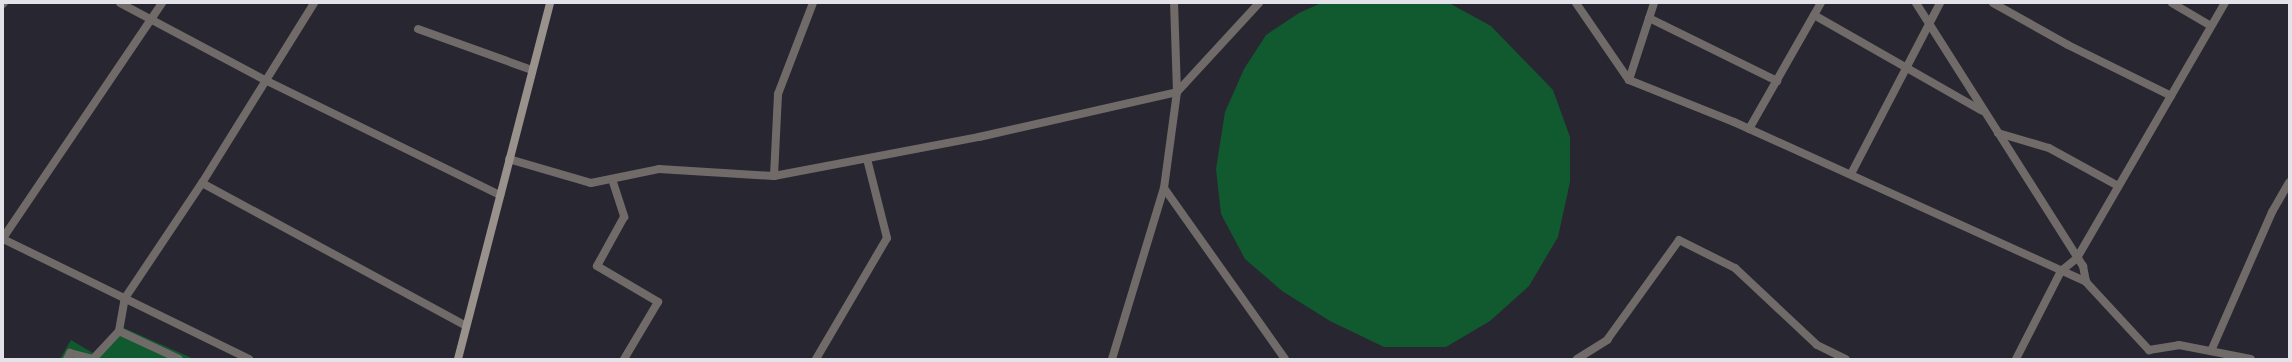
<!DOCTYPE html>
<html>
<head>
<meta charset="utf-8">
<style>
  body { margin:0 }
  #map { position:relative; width:2292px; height:362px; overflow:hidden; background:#282630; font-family:"Work Sans",sans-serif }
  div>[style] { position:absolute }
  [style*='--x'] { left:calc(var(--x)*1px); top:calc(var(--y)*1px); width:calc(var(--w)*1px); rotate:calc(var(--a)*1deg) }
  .green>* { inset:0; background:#11592f }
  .street>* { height:8px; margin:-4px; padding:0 4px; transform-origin:4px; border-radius:4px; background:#706b68 }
  .secondary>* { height:8px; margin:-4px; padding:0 4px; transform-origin:4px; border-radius:4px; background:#99928c }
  span { translate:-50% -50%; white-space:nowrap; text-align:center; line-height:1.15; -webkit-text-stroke:4px #111014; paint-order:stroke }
  .frame { position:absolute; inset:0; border:4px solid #e4e2e9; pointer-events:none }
</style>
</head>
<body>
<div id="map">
  <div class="green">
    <i style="clip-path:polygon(1321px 3px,1449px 3px,1491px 26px,1553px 90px,1570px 137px,1570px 182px,1558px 237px,1529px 286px,1490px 321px,1446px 347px,1384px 347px,1330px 321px,1282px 291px,1245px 259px,1221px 214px,1216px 169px,1225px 112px,1244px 69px,1266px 35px,1299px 13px)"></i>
    <i style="clip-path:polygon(124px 328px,194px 359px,60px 359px,71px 340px,93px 353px)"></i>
  </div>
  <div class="street">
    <i style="--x:120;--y:3;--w:164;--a:28"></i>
    <i style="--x:265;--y:80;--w:262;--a:26.1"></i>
    <i style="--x:1576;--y:3;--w:93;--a:55.5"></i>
    <i style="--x:1654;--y:3;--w:81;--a:108"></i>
    <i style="--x:1629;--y:80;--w:113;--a:21.8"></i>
    <i style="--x:1734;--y:122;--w:387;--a:24.4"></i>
    <i style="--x:2086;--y:282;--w:93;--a:47.2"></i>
    <i style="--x:2149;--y:350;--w:30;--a:-9"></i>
    <i style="--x:2179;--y:345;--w:73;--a:11"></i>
    <i style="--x:1916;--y:3;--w:312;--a:57.6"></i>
    <i style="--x:2083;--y:266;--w:16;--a:79"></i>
    <i style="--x:1993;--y:3;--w:86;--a:29.2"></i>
    <i style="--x:2068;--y:45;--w:115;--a:26.3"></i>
    <i style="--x:2172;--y:3;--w:45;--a:30.5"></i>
    <i style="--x:3;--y:4;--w:1;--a:-45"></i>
    <i style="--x:1814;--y:15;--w:193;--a:29.7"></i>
    <i style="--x:1649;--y:18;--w:143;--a:26.2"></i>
    <i style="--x:418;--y:29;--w:121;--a:19.8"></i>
    <i style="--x:1749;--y:129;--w:145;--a:-60.3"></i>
    <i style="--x:1998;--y:133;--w:53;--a:16.4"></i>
    <i style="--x:2049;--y:148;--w:79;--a:28.8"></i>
    <i style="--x:509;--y:159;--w:85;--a:16.3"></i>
    <i style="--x:591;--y:183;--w:69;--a:-11.6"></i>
    <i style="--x:659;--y:169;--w:115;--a:3.5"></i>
    <i style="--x:774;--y:176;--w:209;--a:-10.8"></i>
    <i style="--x:979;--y:137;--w:203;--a:-12.8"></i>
    <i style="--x:1177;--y:92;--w:121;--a:-47.3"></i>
    <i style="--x:1851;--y:174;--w:193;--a:-62.5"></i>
    <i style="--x:774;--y:176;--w:82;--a:-87.2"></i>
    <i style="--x:778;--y:94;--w:97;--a:-69"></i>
    <i style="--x:612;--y:179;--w:40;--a:72"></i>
    <i style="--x:624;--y:217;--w:56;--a:118.9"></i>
    <i style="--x:597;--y:266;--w:71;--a:30.5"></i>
    <i style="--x:658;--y:302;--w:66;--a:120.8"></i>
    <i style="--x:202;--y:183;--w:300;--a:28.4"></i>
    <i style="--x:1164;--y:188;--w:209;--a:54.7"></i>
    <i style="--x:3;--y:238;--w:284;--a:-55.9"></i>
    <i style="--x:3;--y:239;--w:274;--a:26"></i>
    <i style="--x:119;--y:331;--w:66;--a:25"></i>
    <i style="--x:2211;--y:351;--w:152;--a:-66.3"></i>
    <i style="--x:2272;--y:212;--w:34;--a:-60"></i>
    <i style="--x:67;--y:359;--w:7;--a:-63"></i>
    <i style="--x:70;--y:353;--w:24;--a:15"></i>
    <i style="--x:93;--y:359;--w:38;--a:-47"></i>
    <i style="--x:119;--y:331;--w:34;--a:-80"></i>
    <i style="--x:125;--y:298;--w:138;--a:-56.2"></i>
    <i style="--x:202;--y:183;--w:212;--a:-58.1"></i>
    <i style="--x:816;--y:359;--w:140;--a:-59.6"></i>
    <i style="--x:887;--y:238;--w:81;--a:-104.2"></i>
    <i style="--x:1112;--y:359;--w:179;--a:-73.1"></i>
    <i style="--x:1164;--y:188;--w:97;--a:-82.3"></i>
    <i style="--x:1177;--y:92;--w:89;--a:-91.9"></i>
    <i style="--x:1577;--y:359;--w:36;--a:-32"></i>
    <i style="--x:1607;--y:340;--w:123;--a:-54.2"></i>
    <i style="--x:1679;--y:240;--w:63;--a:26.6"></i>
    <i style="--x:1735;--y:268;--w:112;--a:43.2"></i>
    <i style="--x:1817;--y:345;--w:32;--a:26"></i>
    <i style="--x:2016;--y:359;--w:99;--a:-62.9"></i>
    <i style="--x:2061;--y:271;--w:21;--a:-39"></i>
    <i style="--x:2077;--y:258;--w:295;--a:-59.9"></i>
  </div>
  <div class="secondary">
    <i style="--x:458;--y:359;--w:368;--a:-75.5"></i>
  </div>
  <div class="frame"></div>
</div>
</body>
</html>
